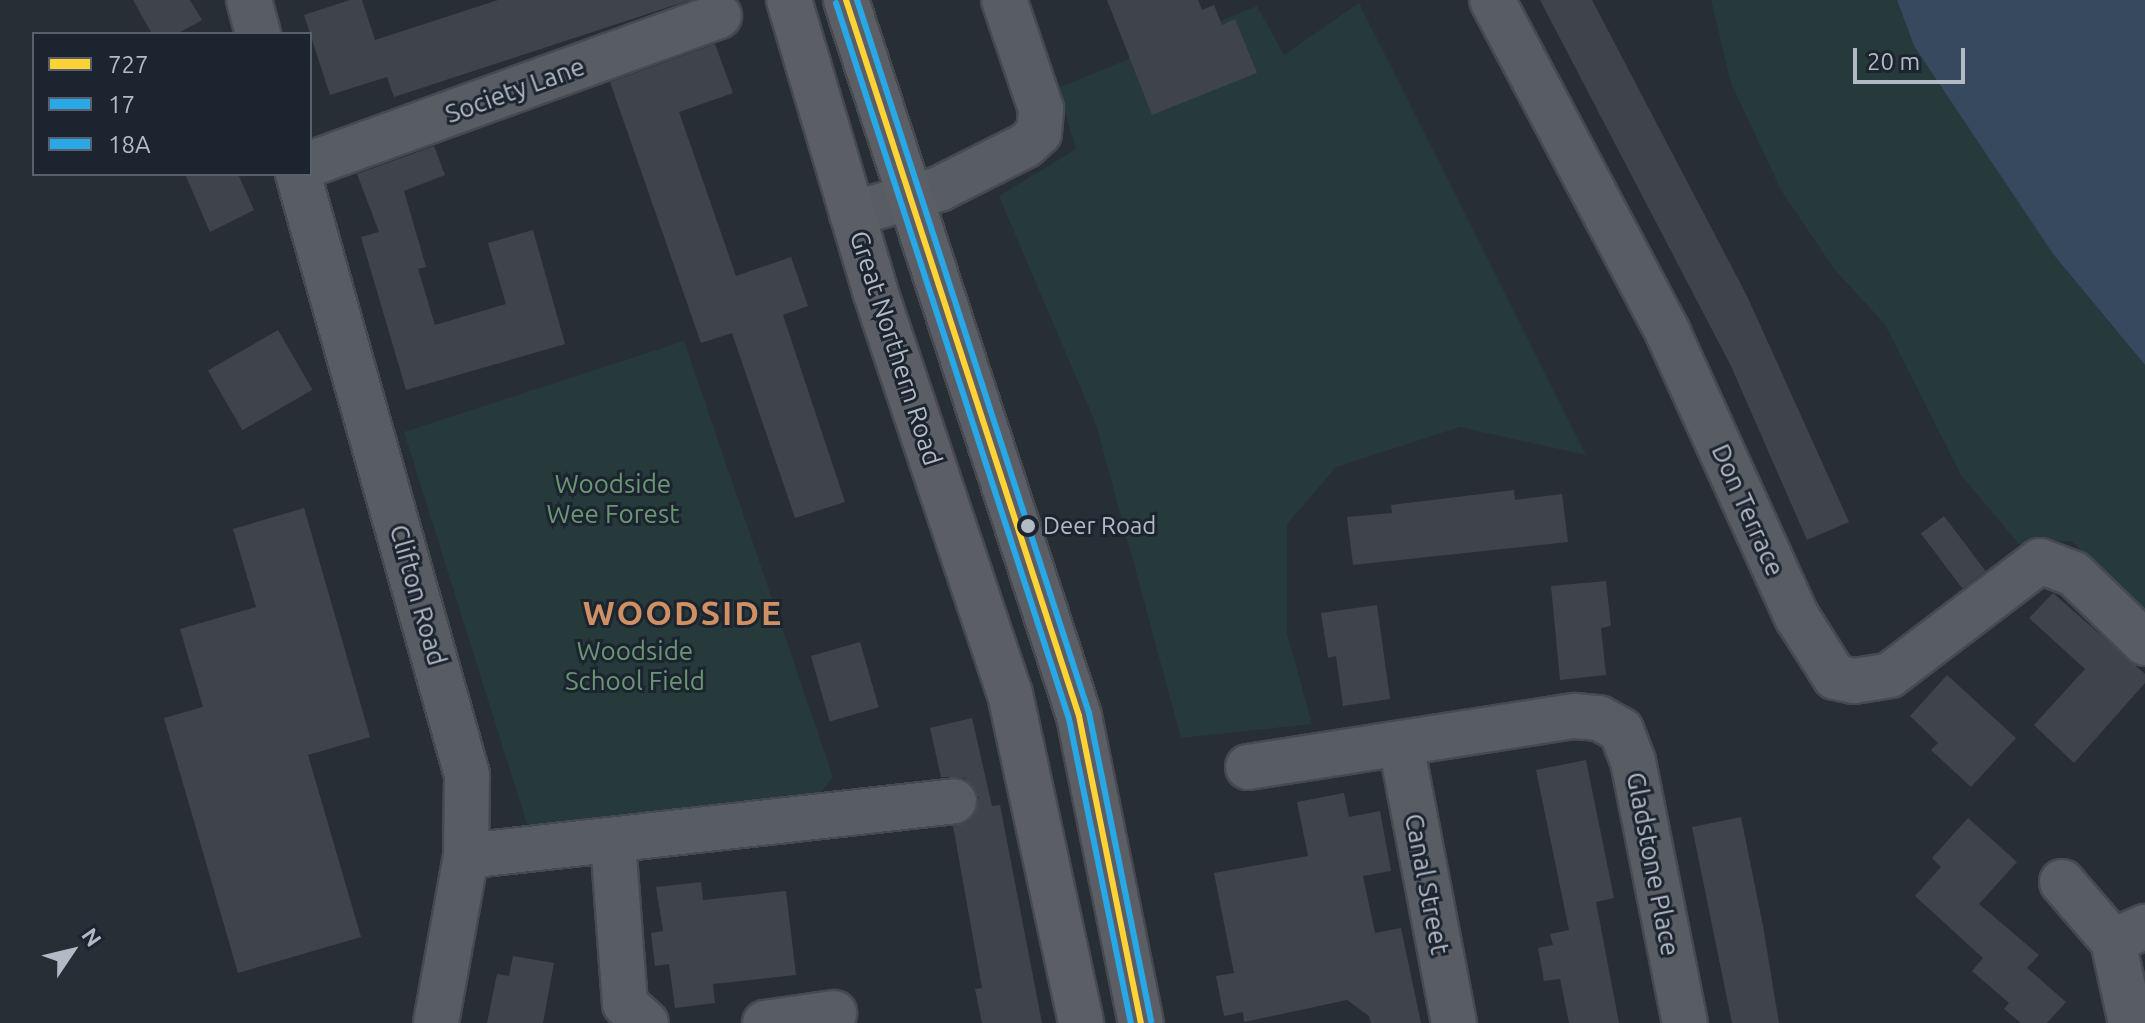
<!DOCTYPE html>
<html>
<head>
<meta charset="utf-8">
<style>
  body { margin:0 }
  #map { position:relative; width:2145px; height:1023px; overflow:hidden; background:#282e35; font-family:Ubuntu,sans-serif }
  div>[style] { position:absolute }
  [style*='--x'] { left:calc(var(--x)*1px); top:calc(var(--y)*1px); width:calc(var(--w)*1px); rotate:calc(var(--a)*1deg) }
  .green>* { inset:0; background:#26393b }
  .water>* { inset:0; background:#37495f }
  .building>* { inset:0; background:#3f444a; transform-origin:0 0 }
  .roads { filter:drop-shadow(2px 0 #464a50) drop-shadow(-2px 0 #464a50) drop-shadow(0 2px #464a50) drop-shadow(0 -2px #464a50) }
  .minor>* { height:44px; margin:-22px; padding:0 22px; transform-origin:22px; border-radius:22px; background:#585c63 }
  .major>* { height:44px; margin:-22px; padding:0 22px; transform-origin:22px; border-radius:22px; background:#5b5f65 }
  .bus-1>* { height:6px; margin:-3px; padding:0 3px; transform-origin:3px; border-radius:3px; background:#ffd336 }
  .bus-2>* { height:6px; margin:-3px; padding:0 3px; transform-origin:3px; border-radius:3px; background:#28a8e7 }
  .bus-3>* { height:6px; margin:-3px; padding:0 3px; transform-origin:3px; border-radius:3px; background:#28a8e7 }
  .dots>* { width:22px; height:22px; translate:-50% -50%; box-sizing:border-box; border:4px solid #1c242f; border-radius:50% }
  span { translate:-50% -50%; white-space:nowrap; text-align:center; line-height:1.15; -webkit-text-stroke:6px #1c242f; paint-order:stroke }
  .bus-label { font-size:24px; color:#b2bac6 }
  .left { translate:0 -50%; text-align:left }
  .street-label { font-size:26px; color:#b2bac6 }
  .park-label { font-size:26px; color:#6a9673 }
  .district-label { font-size:34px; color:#cf9064; font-weight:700; letter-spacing:2px }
  .legend { position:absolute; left:32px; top:32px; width:280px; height:144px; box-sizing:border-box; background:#1c242f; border:2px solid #58606b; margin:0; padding:10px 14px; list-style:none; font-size:24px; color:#b2bac6 }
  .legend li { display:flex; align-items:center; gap:16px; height:40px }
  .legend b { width:40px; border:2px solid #58606b }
  .north { position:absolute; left:32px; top:911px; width:80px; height:80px; -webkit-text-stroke:6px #1c242f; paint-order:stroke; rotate:55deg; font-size:22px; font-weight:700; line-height:32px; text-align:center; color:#b2bac6 }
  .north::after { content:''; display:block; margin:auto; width:28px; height:36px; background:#b2bac6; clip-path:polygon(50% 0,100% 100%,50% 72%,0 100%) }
  .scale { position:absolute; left:1853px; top:48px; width:112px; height:36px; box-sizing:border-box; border:4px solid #b2bac6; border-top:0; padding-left:10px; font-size:24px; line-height:28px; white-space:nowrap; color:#b2bac6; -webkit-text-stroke:6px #1c242f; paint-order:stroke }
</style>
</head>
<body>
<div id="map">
  <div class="green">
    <i style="clip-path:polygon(1711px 0,1897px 0,1914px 46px,2053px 254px,2145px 365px,2145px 609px,2071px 541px,2019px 544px,1961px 475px,1884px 323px,1834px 269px,1781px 190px,1731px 83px)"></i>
    <i style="clip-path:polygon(1359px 3px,1586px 455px,1460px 427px,1336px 467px,1287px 524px,1287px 633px,1312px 724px,1181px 738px,1096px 424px,999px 196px,1076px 149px,1058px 88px,1257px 6px,1284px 55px)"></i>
    <i style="clip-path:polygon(684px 341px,833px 777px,815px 800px,530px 834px,404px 432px)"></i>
  </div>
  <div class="water">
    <i style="clip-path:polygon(1897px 0,2145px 0,2145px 365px,2053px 254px,1914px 46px)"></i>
  </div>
  <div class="building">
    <i style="clip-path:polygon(133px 0,190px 0,202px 20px,177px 34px,152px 34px)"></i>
    <i style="clip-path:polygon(350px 0,362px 0,375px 40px,498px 0,690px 0,394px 97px,387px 77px,330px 95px,304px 15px)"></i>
    <i style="clip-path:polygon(1107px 0,1198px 0,1202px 10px,1214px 5px,1222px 25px,1235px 19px,1257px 73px,1152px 115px)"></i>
    <i style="clip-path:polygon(1540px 0,1592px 0,1747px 296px,1849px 522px,1807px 540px,1731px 366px)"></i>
    <i style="clip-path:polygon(715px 44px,733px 93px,679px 112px,736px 276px,791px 257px,808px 306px,783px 315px,845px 502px,795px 518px,732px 333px,701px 343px,610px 82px)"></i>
    <i style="clip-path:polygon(434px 146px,445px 175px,404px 191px,426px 267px,418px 269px,435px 325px,506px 304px,488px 243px,533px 230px,565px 344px,406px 390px,361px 237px,379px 232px,357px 174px)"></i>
    <i style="clip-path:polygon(185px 174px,238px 174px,254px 210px,210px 232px)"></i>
    <i style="left:278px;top:330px;width:69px;height:81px;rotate:60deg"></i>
    <i style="clip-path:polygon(1514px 490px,1515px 500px,1562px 494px,1568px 542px,1353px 565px,1347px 517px,1392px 513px,1391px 505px)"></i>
    <i style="clip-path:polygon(304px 508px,370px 737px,308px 755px,361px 937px,238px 973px,164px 718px,203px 707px,180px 629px,256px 607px,233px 529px)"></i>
    <i style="left:1944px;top:516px;width:69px;height:29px;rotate:53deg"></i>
    <i style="clip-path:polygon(1606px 581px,1611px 626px,1601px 628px,1606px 675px,1560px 680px,1551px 586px)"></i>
    <i style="clip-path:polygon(2053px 593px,2145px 674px,2145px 683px,2074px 763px,2034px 725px,2085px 669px,2029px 618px)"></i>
    <i style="clip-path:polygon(1377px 605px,1390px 699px,1343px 706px,1336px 656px,1328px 658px,1321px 613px)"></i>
    <i style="left:860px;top:642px;width:68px;height:51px;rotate:74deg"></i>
    <i style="clip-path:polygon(1947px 675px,2016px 738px,1971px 787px,1931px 750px,1938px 743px,1910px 716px)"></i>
    <i style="clip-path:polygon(972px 718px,992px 806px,1000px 805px,1042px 1023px,982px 1023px,975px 989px,982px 988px,953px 826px,969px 821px,979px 797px,965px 778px,941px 777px,930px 728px)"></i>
    <i style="clip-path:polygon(1586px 760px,1614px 898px,1596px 902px,1619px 1023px,1569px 1023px,1560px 979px,1544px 981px,1538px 948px,1553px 945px,1550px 934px,1569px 930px,1536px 770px)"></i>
    <i style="clip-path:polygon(1344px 793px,1349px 817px,1380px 811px,1391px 871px,1363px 876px,1375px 933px,1401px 928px,1421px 1023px,1371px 1023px,1369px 1016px,1347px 1000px,1244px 1022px,1243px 1012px,1224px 1016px,1216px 976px,1234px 973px,1214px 873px,1308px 856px,1297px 802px)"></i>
    <i style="clip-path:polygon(1741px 817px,1763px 926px,1779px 1023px,1732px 1023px,1692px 827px)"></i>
    <i style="clip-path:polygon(1968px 818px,2017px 862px,1979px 904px,2039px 955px,2027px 968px,2066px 1002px,2047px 1023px,2021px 1023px,2004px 1009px,2009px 1003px,1972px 971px,1983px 958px,1915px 896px,1941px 867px,1932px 858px)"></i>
    <i style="clip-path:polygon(701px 882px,703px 900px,786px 891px,796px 975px,713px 984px,715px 1003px,675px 1008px,669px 964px,655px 966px,651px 933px,663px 931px,656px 887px)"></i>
    <i style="clip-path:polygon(513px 956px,554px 963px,543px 1023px,487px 1023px,497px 974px,509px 976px)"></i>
  </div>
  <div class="roads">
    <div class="minor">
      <i style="--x:249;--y:0;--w:35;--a:75"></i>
      <i style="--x:1492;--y:0;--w:377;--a:62.1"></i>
      <i style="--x:1668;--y:333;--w:312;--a:65.6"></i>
      <i style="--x:1797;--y:617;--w:71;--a:57.7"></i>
      <i style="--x:1835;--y:677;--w:19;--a:12"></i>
      <i style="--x:1854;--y:681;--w:36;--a:-9"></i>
      <i style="--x:1890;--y:675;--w:188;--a:-37.2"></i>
      <i style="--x:2040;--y:561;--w:36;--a:21"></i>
      <i style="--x:2074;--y:574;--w:99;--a:44.2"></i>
      <i style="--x:310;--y:164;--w:435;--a:-19.9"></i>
      <i style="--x:298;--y:174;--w:624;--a:74.29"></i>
      <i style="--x:467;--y:775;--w:81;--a:90.7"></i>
      <i style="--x:466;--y:856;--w:170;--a:100.2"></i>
      <i style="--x:852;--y:214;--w:91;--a:-16"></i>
      <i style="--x:939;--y:189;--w:97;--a:-26.8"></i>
      <i style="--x:1026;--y:145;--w:18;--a:-43"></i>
      <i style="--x:1039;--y:133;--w:24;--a:-85"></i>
      <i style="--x:1041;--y:109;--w:115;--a:-108.7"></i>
      <i style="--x:1401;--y:745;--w:283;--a:79.2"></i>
      <i style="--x:1248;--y:767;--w:331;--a:-8.9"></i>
      <i style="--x:1575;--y:716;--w:24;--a:5"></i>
      <i style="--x:1599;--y:718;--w:25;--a:29"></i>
      <i style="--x:1621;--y:730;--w:33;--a:69"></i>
      <i style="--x:1633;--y:761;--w:267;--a:78.8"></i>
      <i style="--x:613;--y:841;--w:163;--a:85.8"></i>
      <i style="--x:625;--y:1004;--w:28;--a:42"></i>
      <i style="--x:466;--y:856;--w:491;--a:-6.4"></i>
      <i style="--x:2062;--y:882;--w:78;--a:49.2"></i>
      <i style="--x:765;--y:1023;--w:70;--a:-8.2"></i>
      <i style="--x:2131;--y:1023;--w:84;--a:-102.4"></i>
      <i style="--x:2113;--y:941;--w:35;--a:-24"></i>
    </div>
    <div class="major">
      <i style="--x:789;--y:0;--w:303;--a:73.5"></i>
      <i style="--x:875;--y:291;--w:425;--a:71.5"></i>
      <i style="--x:1010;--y:694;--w:337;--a:77.8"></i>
      <i style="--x:846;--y:0;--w:753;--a:71.97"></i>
      <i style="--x:1079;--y:716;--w:313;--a:78.6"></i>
    </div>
  </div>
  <div class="bus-1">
    <i style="--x:846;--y:0;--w:753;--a:71.97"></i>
    <i style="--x:1079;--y:716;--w:313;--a:78.6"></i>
  </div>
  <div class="bus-2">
    <i style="--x:836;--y:3;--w:753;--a:71.97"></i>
    <i style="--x:1069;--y:719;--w:310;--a:78.5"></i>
  </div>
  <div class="bus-3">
    <i style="--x:857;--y:0;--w:750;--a:71.98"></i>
    <i style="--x:1089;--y:713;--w:314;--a:78.6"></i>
  </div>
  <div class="dots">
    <i style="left:1028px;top:526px;background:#b2bac6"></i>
  </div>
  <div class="bus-label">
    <span class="left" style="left:1043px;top:526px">Deer Road</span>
  </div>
  <div class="street-label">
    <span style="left:515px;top:90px;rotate:-20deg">Society Lane</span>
    <span style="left:896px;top:348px;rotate:72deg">Great Northern Road</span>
    <span style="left:1748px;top:510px;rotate:66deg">Don Terrace</span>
    <span style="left:418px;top:595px;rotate:74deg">Clifton Road</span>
    <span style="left:1653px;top:864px;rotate:79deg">Gladstone Place</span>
    <span style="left:1427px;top:884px;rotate:79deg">Canal Street</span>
  </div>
  <div class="park-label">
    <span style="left:613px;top:499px">Woodside<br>Wee Forest</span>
    <span style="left:635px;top:666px">Woodside<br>School Field</span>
  </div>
  <div class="district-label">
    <span style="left:683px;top:613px">WOODSIDE</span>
  </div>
  <ul class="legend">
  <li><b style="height:10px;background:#ffd336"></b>727</li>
  <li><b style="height:10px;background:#28a8e7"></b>17</li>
  <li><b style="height:10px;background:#28a8e7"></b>18A</li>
  </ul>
  <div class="north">N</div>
  <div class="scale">20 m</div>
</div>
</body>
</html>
